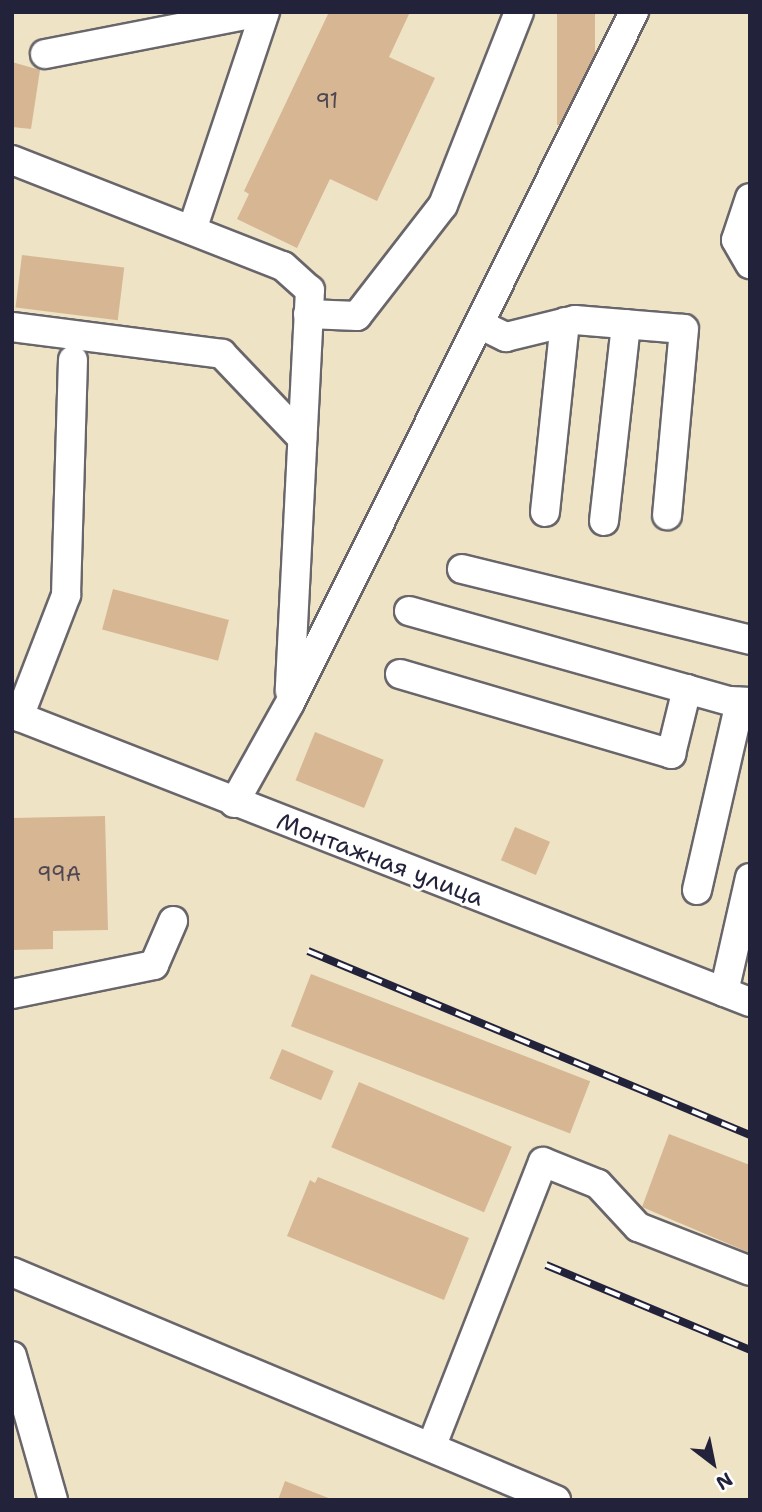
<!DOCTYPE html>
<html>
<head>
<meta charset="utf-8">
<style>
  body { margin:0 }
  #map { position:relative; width:762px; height:1512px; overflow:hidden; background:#eee3c5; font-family:"Shantell Sans",sans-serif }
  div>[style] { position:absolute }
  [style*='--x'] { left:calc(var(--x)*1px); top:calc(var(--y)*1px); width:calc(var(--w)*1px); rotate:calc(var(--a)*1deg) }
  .building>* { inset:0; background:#d7b793; transform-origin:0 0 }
  .roads { filter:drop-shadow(2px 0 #69666b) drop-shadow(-2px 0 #69666b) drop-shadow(0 2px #69666b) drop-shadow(0 -2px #69666b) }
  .minor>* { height:28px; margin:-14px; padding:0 14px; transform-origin:14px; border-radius:14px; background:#fff }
  .rail>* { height:8px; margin-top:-4px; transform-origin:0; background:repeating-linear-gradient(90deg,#fff 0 16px,#22223b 0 32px); box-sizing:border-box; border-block:2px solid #22223b }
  span { translate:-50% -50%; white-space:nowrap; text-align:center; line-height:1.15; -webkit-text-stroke:5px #fff; paint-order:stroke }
  .number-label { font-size:21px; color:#4f4751 }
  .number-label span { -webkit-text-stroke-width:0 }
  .street-label { font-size:24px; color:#22223b }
  .frame { position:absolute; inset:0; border:14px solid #22223b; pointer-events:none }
  .north { position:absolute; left:678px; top:1428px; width:70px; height:70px; -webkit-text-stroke:5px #fff; paint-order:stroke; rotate:148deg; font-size:19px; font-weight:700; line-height:28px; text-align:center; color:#22223b }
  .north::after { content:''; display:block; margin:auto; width:24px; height:32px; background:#22223b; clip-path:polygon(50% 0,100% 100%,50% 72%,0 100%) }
</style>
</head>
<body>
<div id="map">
  <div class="building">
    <i style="clip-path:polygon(329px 12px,410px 12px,389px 57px,435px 78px,377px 201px,330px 179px,297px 248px,237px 219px,249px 194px,244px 191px)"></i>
    <i style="left:557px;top:12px;width:38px;height:113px"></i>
    <i style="clip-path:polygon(12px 62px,40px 70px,31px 129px,12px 127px)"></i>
    <i style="left:22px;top:255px;width:103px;height:53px;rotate:7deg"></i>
    <i style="left:113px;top:589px;width:120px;height:42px;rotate:15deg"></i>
    <i style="left:315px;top:732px;width:74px;height:52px;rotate:22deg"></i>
    <i style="clip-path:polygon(105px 816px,108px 930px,53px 931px,53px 949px,12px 950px,12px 818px)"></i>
    <i style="left:515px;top:827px;width:38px;height:36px;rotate:23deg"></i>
    <i style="left:311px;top:974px;width:299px;height:56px;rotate:21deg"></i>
    <i style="left:282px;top:1049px;width:56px;height:32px;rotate:23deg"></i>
    <i style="left:359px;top:1082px;width:166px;height:71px;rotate:23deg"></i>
    <i style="clip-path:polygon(669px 1134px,750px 1165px,750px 1253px,642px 1207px)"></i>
    <i style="clip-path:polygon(318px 1177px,469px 1238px,444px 1300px,287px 1236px,310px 1180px,315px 1183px)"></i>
    <i style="clip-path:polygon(285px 1481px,331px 1499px,331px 1500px,278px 1500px)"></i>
  </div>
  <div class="roads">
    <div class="minor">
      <i style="--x:45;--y:54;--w:220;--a:-11"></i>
      <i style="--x:12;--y:160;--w:291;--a:21.4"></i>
      <i style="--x:283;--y:266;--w:36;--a:42"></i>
      <i style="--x:310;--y:290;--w:401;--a:92.9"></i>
      <i style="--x:750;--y:198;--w:44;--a:108.4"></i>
      <i style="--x:736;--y:240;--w:28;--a:60"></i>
      <i style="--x:192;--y:230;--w:230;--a:-71.5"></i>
      <i style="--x:308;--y:314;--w:49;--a:2.3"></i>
      <i style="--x:357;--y:316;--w:140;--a:-52.2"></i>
      <i style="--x:443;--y:205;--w:207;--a:-68.5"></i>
      <i style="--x:479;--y:324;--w:30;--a:26"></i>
      <i style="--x:506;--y:337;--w:71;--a:-13.8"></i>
      <i style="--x:575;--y:320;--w:109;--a:4.7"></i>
      <i style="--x:684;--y:329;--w:187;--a:95.2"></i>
      <i style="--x:12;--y:327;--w:212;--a:7.3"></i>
      <i style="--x:222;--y:354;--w:116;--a:46.4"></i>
      <i style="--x:545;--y:512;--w:191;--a:-84"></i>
      <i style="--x:604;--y:521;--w:198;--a:-83.6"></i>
      <i style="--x:462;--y:569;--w:297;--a:13.8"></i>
      <i style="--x:409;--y:611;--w:333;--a:15.7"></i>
      <i style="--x:730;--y:701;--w:20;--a:3"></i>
      <i style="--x:400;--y:674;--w:283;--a:16.4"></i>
      <i style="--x:671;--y:754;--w:67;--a:-76.2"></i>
      <i style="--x:12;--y:714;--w:792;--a:21.32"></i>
      <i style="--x:19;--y:717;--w:131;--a:-68.9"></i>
      <i style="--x:66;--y:595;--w:235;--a:-88.3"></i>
      <i style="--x:234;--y:803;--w:115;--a:-60.8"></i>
      <i style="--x:290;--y:703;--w:772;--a:-63.53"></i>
      <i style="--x:697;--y:890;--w:193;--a:-77.1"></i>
      <i style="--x:724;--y:992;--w:117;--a:-77.2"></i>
      <i style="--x:12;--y:994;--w:145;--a:-11.5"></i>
      <i style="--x:154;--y:965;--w:48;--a:-66.6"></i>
      <i style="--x:12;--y:1272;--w:590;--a:22.74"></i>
      <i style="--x:12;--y:1356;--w:150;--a:74.1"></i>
      <i style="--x:432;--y:1445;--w:304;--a:-68.6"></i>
      <i style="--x:543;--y:1162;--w:59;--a:21.8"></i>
      <i style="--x:598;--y:1184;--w:59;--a:47.1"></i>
      <i style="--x:638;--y:1227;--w:120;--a:21.4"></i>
    </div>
  </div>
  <div class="rail">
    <i style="--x:308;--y:951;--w:479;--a:22.6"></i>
    <i style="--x:546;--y:1265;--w:221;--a:22.6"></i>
  </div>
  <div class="number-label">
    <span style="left:327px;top:101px">91</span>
    <span style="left:59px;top:874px">99А</span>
  </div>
  <div class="street-label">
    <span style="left:380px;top:860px;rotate:21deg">Монтажная улица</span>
  </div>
  <div class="frame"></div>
  <div class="north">N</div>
</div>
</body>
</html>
